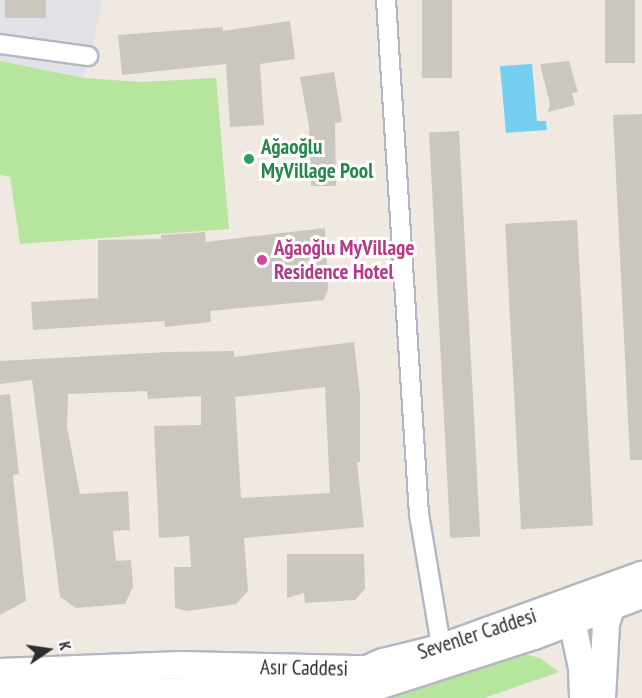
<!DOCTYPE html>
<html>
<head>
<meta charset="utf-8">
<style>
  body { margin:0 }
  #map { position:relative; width:642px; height:698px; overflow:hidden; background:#efe9e1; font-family:"PT Sans Narrow",sans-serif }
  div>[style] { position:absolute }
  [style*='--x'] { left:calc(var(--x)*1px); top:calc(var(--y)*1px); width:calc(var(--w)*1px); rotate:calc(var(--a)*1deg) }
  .industrial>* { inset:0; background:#e3e1e8 }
  .green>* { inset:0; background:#b6e59e }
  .water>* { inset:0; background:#75cff0 }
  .building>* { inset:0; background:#cbc7bf; transform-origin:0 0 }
  .roads { filter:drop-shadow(2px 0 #b4b7c1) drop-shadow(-2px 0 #b4b7c1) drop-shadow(0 2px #b4b7c1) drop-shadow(0 -2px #b4b7c1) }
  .street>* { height:18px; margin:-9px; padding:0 9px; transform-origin:9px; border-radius:9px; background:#fff }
  .secondary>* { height:26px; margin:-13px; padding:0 13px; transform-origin:13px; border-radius:13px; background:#fff }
  .dots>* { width:16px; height:16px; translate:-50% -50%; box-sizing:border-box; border:3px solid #fff; border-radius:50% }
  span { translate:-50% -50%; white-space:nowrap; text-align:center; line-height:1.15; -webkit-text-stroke:6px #fff; paint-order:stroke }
  .leisure-label { font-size:21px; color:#27864d; font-weight:700 }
  .left { translate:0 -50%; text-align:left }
  .hotel-label { font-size:21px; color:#b23c85; font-weight:700 }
  .street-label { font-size:21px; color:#2e2e2e }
  .north { position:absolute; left:18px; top:620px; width:60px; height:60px; -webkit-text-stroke:4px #fff; paint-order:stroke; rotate:77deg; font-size:16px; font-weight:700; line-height:24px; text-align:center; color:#2e2e2e }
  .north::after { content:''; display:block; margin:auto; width:21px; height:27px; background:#2e2e2e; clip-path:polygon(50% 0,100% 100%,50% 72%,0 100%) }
</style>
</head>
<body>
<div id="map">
  <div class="industrial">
    <i style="clip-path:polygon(0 0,103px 0,84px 78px,0 61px)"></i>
  </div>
  <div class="green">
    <i style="clip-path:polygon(0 61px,84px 78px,141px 82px,216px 78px,229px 229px,20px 244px,10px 177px,0 175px)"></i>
    <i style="clip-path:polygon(509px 650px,540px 658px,559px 672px,484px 698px,392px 698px)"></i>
  </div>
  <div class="water">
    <i style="clip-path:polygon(532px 64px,537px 121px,546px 121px,547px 130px,506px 133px,500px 66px)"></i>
  </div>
  <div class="building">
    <i style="left:5px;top:0;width:41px;height:18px"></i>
    <i style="left:422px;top:0;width:30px;height:78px"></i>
    <i style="left:605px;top:0;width:30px;height:63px"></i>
    <i style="clip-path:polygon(290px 21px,295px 59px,260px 64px,264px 125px,230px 127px,226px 64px,122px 75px,118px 35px,223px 27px,223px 31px)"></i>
    <i style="clip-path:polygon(569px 61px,578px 92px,572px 93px,575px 105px,548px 112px,550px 104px,540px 64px)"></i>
    <i style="clip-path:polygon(334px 72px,342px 122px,335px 123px,336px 186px,311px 186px,309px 126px,300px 77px)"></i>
    <i style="clip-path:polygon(642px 114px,642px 460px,630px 460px,613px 115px)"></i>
    <i style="left:459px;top:131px;width:406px;height:30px;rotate:87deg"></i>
    <i style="left:577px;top:220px;width:306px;height:72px;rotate:87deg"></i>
    <i style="clip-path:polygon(325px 228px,328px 289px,324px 300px,210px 311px,211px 322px,165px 327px,164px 321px,33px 330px,31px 302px,98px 298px,98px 240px,161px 239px,161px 235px,205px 232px,206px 242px)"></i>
    <i style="clip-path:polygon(evenodd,354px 342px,360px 394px,360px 462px,357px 462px,364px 527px,244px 538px,248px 591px,236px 604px,188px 611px,175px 608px,174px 567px,191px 567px,189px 536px,159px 538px,154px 426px,201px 425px,201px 396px,148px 399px,147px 391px,68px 394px,67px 427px,80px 494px,128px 491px,130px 530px,113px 531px,116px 561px,131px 560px,133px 587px,125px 604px,76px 608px,60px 597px,32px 380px,0 384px,0 361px,167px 352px,234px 351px,234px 357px,354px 342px,325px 387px,330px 493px,241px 498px,235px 397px,325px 387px)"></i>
    <i style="clip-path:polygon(10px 394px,19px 474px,13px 475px,26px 601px,0 615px,0 395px)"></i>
    <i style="clip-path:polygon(287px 554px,364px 554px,365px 589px,355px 600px,305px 603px,304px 593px,287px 598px)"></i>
  </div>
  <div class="roads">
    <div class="street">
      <i style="--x:386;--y:0;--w:515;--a:86.33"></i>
      <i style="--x:419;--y:514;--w:146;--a:80.5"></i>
      <i style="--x:0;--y:44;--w:89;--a:7.8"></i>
    </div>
    <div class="secondary">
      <i style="--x:569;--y:606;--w:63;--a:78.2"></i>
      <i style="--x:582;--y:668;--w:30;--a:88"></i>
      <i style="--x:0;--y:672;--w:182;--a:-2.2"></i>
      <i style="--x:182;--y:665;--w:183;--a:1.3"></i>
      <i style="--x:365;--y:669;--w:24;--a:95"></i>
      <i style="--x:351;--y:676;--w:35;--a:-24"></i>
      <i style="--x:383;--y:662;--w:59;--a:-13.8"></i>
      <i style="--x:440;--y:648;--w:215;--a:-19.9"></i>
      <i style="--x:0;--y:694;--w:327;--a:-0.9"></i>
      <i style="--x:327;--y:689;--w:36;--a:6"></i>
      <i style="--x:357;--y:698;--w:25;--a:-29"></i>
      <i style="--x:379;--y:686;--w:163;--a:-17.9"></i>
      <i style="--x:534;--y:636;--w:116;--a:-20.8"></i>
      <i style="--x:602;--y:698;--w:74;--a:-86.9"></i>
      <i style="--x:606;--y:624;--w:17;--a:-73"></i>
    </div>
  </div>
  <div class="dots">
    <i style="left:249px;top:159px;background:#2e9e5b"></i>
    <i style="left:262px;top:260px;background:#d1479c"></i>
  </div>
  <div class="leisure-label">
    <span class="left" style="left:261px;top:159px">Ağaoğlu<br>MyVillage Pool</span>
  </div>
  <div class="hotel-label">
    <span class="left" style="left:274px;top:260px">Ağaoğlu MyVillage<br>Residence Hotel</span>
  </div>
  <div class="street-label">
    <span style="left:477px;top:634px;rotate:-18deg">Sevenler Caddesi</span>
    <span style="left:304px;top:668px;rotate:1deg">Asır Caddesi</span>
  </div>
  <div class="north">K</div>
</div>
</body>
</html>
